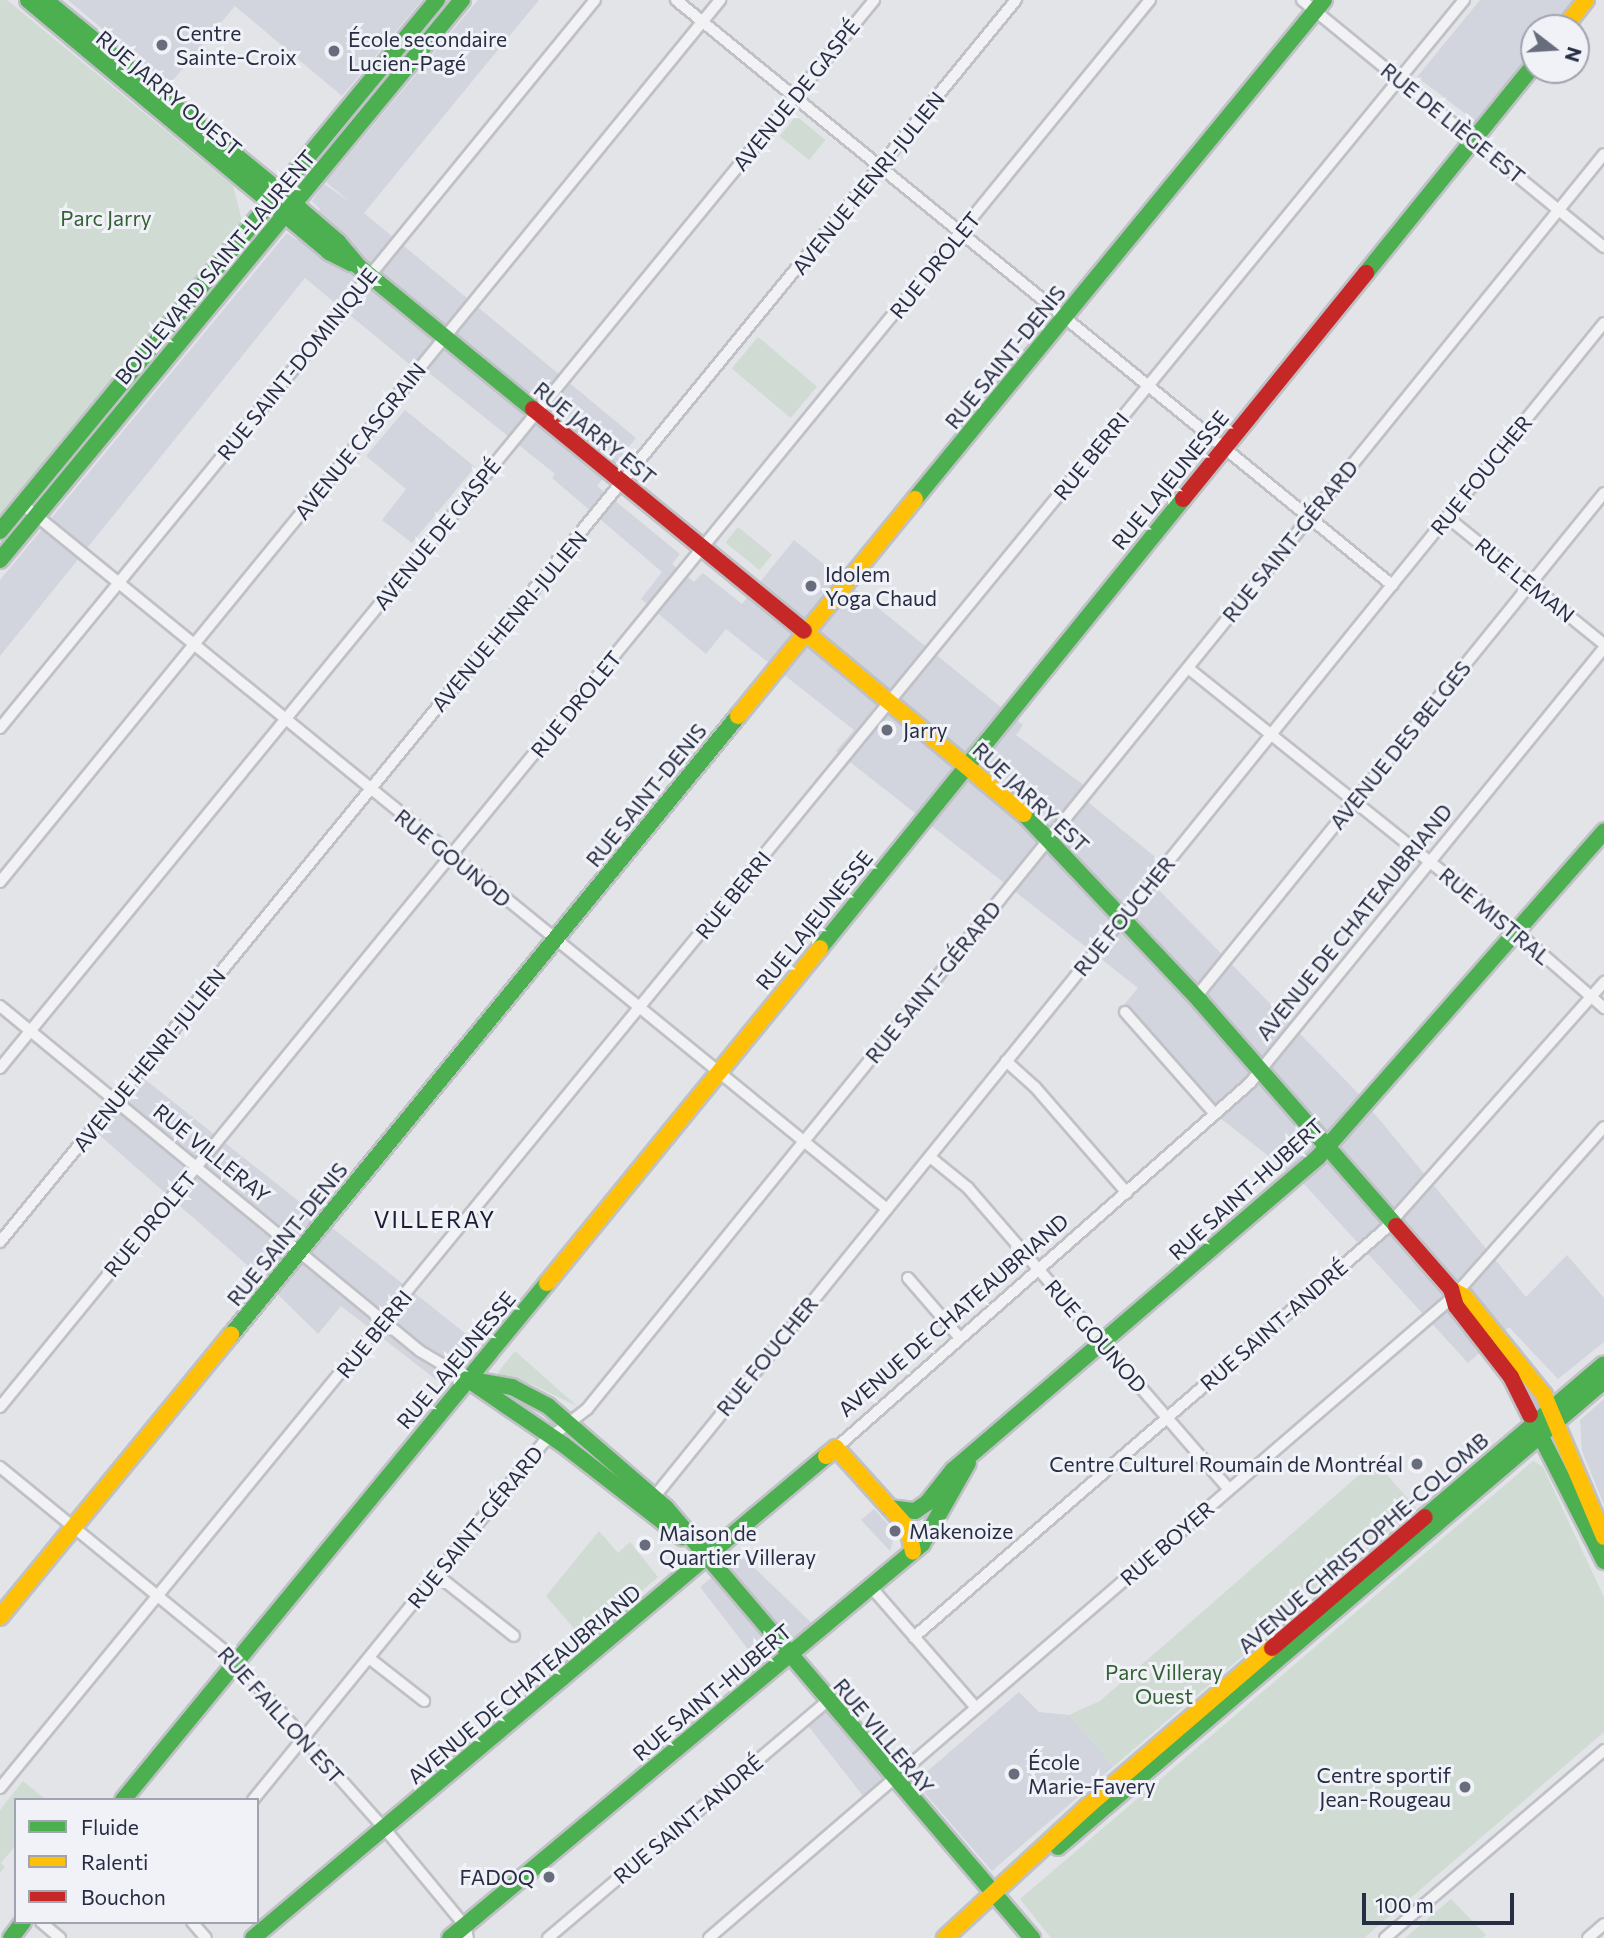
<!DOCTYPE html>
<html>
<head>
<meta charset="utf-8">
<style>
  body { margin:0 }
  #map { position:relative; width:1604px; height:1938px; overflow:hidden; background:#e2e4e8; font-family:Commissioner,sans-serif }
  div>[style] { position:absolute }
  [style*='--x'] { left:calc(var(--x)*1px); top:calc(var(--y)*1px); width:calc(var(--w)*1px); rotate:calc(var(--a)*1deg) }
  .built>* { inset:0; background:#d2d5de }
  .green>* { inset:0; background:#d0dcd3; transform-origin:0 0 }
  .roads { filter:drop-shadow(2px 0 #bfc1c6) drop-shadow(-2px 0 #bfc1c6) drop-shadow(0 2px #bfc1c6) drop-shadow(0 -2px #bfc1c6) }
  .street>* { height:10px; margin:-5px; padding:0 5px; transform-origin:5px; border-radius:5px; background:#f2f2f5 }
  .fast>* { height:16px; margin:-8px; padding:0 8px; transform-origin:8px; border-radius:8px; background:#4caf50 }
  .slow>* { height:16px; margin:-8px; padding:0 8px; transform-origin:8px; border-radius:8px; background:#ffc107 }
  .jam>* { height:16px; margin:-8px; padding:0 8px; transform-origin:8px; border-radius:8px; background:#c62828 }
  .dots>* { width:19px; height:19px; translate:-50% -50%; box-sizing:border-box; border:4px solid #f0f2f8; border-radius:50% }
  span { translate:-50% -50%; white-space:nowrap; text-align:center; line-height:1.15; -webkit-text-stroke:6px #f0f2f8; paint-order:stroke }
  .poi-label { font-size:21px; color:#272d43 }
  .left { translate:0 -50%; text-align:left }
  .right { translate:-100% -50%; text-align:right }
  .street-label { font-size:21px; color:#272d43 }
  .park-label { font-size:21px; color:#346034 }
  .neighbourhood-label { font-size:23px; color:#1a1e34; letter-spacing:2px }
  .legend { position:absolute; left:14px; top:1798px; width:245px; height:126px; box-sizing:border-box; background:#f0f2f8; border:2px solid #a0a3b0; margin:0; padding:9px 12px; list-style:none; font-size:21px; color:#272d43 }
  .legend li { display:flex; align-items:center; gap:14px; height:35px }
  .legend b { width:35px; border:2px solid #a0a3b0 }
  .north { position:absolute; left:1520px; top:14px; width:70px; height:70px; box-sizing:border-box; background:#f0f2f8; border:2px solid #a0a3b0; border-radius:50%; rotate:107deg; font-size:19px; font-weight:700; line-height:28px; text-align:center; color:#272d43 }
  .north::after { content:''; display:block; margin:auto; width:24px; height:32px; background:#686d7d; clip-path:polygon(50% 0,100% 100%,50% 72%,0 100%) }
  .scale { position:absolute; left:1362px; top:1893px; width:152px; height:32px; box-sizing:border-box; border:4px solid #272d43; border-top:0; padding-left:9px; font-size:21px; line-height:24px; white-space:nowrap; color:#272d43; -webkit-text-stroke:5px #f0f2f8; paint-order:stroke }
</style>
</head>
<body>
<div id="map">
  <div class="built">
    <i style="clip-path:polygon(68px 0,422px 0,342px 96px,235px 6px,169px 85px)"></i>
    <i style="clip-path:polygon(478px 0,539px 0,364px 213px,636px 438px,597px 486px,680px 554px,672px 564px,694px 582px,703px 573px,742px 604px,794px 540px,1023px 725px,1016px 735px,1089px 789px,1083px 798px,1165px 865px,1150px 881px,1355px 1090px,1526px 1297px,1567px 1255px,1604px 1298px,1604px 1342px,1558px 1379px,1509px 1327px,1468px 1363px,1304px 1184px,1215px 1114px,1122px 1007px,1138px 988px,836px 751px,854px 730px,726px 629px,706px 654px,641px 599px,662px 572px,552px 478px,555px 474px,423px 368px,420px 373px,305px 278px,0 656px,0 580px,287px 233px,297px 240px,320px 209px,312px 201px,324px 184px,350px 202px,326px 182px)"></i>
    <i style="clip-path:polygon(1480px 0,1573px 0,1551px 28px,1534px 28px,1534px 48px,1475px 121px,1417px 77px)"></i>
    <i style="clip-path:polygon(405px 410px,475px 467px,412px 543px,382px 520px,406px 489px,366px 456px)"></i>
    <i style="clip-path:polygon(142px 1077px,480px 1345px,443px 1385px,341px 1306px,318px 1334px,255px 1272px,97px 1133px)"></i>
    <i style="clip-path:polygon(1604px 1399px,1604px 1505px,1582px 1451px,1580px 1420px)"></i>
    <i style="clip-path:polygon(874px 1509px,895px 1532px,890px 1551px,861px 1520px)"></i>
    <i style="clip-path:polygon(740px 1554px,819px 1630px,789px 1655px,893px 1779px,867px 1801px,802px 1718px,819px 1703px,787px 1666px,771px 1679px,700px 1587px)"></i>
    <i style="clip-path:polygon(1019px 1692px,1039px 1712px,1069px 1715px,1114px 1766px,992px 1871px,915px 1782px)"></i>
  </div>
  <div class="green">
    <i style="clip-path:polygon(0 0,7px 0,233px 186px,242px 221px,0 514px)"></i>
    <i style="left:796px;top:116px;width:38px;height:26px;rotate:39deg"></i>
    <i style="left:758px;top:337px;width:77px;height:41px;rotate:40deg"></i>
    <i style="left:738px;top:527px;width:44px;height:20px;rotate:39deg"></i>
    <i style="clip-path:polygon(515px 1351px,577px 1406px,531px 1384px,496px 1375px)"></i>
    <i style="clip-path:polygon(1375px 1461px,1416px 1508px,1114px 1766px,1069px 1715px,1100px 1701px)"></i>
    <i style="clip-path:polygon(1533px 1461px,1543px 1467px,1604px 1597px,1604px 1732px,1364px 1938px,1051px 1938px,1020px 1899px)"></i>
    <i style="clip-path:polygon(599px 1531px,618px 1553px,630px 1542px,658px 1577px,584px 1640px,546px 1596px)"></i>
    <i style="clip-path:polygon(23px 1781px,46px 1800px,16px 1800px,16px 1845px,1px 1863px,5px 1867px,0 1873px,0 1810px)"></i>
    <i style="clip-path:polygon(1451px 1899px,1486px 1935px,1483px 1938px,1405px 1938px)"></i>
  </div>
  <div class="roads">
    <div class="street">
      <i style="--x:676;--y:0;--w:925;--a:39.25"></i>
      <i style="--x:1302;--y:0;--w:390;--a:39.3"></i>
      <i style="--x:22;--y:504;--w:1116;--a:39.18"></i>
      <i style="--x:1447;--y:517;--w:202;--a:39"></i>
      <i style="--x:1188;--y:668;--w:422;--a:38.7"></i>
      <i style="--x:1517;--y:932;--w:116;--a:41.1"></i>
      <i style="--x:0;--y:728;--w:940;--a:-50.74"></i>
      <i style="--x:0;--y:882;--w:1139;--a:-50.77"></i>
      <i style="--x:1196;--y:997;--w:648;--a:-51.01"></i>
      <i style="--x:0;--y:1006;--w:544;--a:39.4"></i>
      <i style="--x:420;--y:1351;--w:55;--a:30.8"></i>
      <i style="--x:1125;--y:1012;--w:136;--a:48.6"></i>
      <i style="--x:1006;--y:1061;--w:39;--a:42"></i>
      <i style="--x:1035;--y:1087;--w:140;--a:49"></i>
      <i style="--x:0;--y:1068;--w:1380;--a:-50.7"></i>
      <i style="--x:930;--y:1157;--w:49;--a:39.2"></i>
      <i style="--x:968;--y:1188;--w:398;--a:49.1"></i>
      <i style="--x:0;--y:1242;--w:1605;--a:-50.72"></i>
      <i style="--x:908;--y:1278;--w:79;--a:49.1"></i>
      <i style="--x:0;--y:1407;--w:1817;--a:-50.74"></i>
      <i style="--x:836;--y:1448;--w:552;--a:-41.4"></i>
      <i style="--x:1250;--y:1083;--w:561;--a:-50.86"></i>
      <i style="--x:0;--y:1467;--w:300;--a:39.3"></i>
      <i style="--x:232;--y:1657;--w:229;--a:48.4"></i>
      <i style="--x:384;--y:1828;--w:127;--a:50.4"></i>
      <i style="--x:465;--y:1926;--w:12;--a:76"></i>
      <i style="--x:651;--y:1501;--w:1515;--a:-51.03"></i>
      <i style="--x:437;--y:1575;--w:98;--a:38.4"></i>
      <i style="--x:871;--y:1587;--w:160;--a:49"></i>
      <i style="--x:914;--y:1637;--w:622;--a:-40.89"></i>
      <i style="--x:1384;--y:1230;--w:332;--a:-48.4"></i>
      <i style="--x:369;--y:1658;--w:70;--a:38"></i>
      <i style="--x:0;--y:1788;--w:2311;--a:-50.69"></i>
      <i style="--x:253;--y:1800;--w:460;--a:-50.9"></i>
      <i style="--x:543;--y:1443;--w:56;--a:-37.7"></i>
      <i style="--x:587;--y:1409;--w:1615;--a:-50.98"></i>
      <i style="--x:41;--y:1922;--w:25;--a:40"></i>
      <i style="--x:192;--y:1922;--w:21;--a:49"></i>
      <i style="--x:548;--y:1938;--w:366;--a:-40.3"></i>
      <i style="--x:709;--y:1938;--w:982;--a:-40.75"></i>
      <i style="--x:1453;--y:1297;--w:227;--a:-48.4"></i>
      <i style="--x:1385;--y:1938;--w:289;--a:-40.6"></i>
      <i style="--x:1588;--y:1938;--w:21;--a:-41"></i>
    </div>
    <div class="fast">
      <i style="--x:28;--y:0;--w:393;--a:39.9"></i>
      <i style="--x:329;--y:252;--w:25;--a:27"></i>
      <i style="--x:45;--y:0;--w:293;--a:39.2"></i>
      <i style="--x:272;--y:185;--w:87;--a:40.8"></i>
      <i style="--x:338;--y:242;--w:31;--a:50"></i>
      <i style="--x:358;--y:266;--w:226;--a:39.3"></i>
      <i style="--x:1366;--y:273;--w:267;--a:-51.1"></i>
      <i style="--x:915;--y:499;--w:645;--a:-50.66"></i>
      <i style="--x:0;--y:531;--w:688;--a:-50.55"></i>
      <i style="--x:0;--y:560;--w:726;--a:-50.48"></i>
      <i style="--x:1024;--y:814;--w:257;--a:46.7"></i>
      <i style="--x:1200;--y:1001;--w:298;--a:48.9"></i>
      <i style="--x:820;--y:948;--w:577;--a:-51.05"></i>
      <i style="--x:231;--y:1335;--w:800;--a:-50.68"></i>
      <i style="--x:467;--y:1379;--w:46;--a:10.1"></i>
      <i style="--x:512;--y:1387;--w:41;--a:27.8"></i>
      <i style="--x:548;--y:1406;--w:156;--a:40.8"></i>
      <i style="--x:666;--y:1508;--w:565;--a:49.6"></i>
      <i style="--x:467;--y:1379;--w:117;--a:34.2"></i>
      <i style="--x:564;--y:1445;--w:150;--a:37.9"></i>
      <i style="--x:1530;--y:1415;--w:164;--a:63.1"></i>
      <i style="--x:890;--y:1508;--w:25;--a:7"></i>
      <i style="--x:915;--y:1511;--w:14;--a:-34"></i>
      <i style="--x:927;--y:1503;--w:42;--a:-51.8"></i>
      <i style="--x:953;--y:1470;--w:482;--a:-40.6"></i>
      <i style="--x:1319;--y:1156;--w:432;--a:-48.7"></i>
      <i style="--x:1425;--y:1517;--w:235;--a:-40.5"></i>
      <i style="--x:123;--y:1800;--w:669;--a:-50.64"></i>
      <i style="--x:1058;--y:1847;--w:718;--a:-40.48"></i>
      <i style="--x:11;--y:1938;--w:20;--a:-53"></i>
      <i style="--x:253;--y:1938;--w:749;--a:-40.07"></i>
      <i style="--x:450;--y:1938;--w:615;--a:-39.85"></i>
      <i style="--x:922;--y:1544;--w:93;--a:-60.4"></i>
    </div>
    <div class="slow">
      <i style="--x:1564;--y:28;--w:36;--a:-52"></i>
      <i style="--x:804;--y:631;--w:286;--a:39.8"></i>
      <i style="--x:738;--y:716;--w:280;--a:-50.8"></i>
      <i style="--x:547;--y:1283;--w:432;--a:-50.8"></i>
      <i style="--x:1451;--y:1289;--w:16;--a:30"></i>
      <i style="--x:1465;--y:1297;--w:126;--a:51.1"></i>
      <i style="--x:1544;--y:1395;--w:154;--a:67.1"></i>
      <i style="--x:826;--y:1456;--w:13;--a:-39"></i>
      <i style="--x:836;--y:1448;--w:108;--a:48"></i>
      <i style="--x:908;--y:1528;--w:24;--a:78"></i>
      <i style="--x:0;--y:1617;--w:365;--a:-50.7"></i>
      <i style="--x:945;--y:1938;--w:195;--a:-42.7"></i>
      <i style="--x:1088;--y:1806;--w:243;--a:-40.7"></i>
    </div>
    <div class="jam">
      <i style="--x:533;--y:409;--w:350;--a:39.3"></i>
      <i style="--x:1183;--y:499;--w:291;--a:-51"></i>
      <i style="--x:1396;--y:1226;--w:84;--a:48.9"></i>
      <i style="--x:1451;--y:1289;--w:18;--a:74"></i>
      <i style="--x:1456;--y:1306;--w:90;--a:52.2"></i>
      <i style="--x:1511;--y:1377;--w:42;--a:63.4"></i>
      <i style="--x:1272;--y:1648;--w:201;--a:-40.6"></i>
    </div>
  </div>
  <div class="dots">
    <i style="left:162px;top:45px;background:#686d7d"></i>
    <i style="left:334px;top:51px;background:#686d7d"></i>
    <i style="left:811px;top:586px;background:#686d7d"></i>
    <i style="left:887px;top:730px;background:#686d7d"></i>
    <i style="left:1417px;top:1464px;background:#686d7d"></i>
    <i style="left:895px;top:1531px;background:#686d7d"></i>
    <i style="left:645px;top:1545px;background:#686d7d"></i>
    <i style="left:1014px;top:1774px;background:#686d7d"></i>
    <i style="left:1465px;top:1787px;background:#686d7d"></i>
    <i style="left:549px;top:1877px;background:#686d7d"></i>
  </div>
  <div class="poi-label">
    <span class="left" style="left:176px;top:45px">Centre<br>Sainte-Croix</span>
    <span class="left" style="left:348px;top:51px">École secondaire<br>Lucien-Pagé</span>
    <span class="left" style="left:825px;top:586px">Idolem<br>Yoga Chaud</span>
    <span class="left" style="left:903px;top:730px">Jarry</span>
    <span class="right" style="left:1403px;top:1464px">Centre Culturel Roumain de Montréal</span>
    <span class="left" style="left:909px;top:1531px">Makenoize</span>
    <span class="left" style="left:659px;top:1545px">Maison de<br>Quartier Villeray</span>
    <span class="left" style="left:1028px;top:1774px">École<br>Marie-Favery</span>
    <span class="right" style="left:1451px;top:1787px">Centre sportif<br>Jean-Rougeau</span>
    <span class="right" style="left:535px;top:1877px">FADOQ</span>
  </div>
  <div class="street-label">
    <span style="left:169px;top:93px;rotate:40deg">RUE JARRY OUEST</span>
    <span style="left:796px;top:95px;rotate:-51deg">AVENUE DE GASPÉ</span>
    <span style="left:1453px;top:123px;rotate:39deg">RUE DE LIÈGE EST</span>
    <span style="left:868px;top:183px;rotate:-51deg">AVENUE HENRI-JULIEN</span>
    <span style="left:935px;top:265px;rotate:-51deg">RUE DROLET</span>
    <span style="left:215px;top:267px;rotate:-50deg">BOULEVARD SAINT-LAURENT</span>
    <span style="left:1005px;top:357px;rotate:-51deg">RUE SAINT-DENIS</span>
    <span style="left:297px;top:364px;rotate:-51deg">RUE SAINT-DOMINIQUE</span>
    <span style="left:595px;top:433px;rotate:39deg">RUE JARRY EST</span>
    <span style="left:360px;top:441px;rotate:-51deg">AVENUE CASGRAIN</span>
    <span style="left:1091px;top:456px;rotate:-51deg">RUE BERRI</span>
    <span style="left:1481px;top:475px;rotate:-51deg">RUE FOUCHER</span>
    <span style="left:1170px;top:480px;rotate:-51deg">RUE LAJEUNESSE</span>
    <span style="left:437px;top:534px;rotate:-51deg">AVENUE DE GASPÉ</span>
    <span style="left:1290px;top:541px;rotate:-51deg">RUE SAINT-GÉRARD</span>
    <span style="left:1525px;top:580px;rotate:39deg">RUE LEMAN</span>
    <span style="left:509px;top:621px;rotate:-50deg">AVENUE HENRI-JULIEN</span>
    <span style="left:576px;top:704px;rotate:-51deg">RUE DROLET</span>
    <span style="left:1400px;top:745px;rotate:-51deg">AVENUE DES BELGES</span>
    <span style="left:646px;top:795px;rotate:-51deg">RUE SAINT-DENIS</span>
    <span style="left:1031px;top:797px;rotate:43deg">RUE JARRY EST</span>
    <span style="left:453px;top:858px;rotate:39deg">RUE GOUNOD</span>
    <span style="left:733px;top:895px;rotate:-51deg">RUE BERRI</span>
    <span style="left:1124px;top:916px;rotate:-51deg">RUE FOUCHER</span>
    <span style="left:1495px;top:916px;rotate:40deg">RUE MISTRAL</span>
    <span style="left:814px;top:920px;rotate:-51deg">RUE LAJEUNESSE</span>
    <span style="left:1354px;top:922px;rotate:-51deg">AVENUE DE CHATEAUBRIAND</span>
    <span style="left:933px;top:982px;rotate:-51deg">RUE SAINT-GÉRARD</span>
    <span style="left:149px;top:1060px;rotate:-51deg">AVENUE HENRI-JULIEN</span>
    <span style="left:212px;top:1153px;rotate:39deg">RUE VILLERAY</span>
    <span style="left:1246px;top:1189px;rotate:-42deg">RUE SAINT-HUBERT</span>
    <span style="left:150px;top:1224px;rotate:-50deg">RUE DROLET</span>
    <span style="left:287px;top:1234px;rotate:-51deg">RUE SAINT-DENIS</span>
    <span style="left:953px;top:1315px;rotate:-41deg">AVENUE DE CHATEAUBRIAND</span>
    <span style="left:1274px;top:1325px;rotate:-41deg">RUE SAINT-ANDRÉ</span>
    <span style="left:374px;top:1334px;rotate:-51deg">RUE BERRI</span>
    <span style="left:1096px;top:1336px;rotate:49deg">RUE GOUNOD</span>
    <span style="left:767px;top:1356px;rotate:-51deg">RUE FOUCHER</span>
    <span style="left:456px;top:1360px;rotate:-50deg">RUE LAJEUNESSE</span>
    <span style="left:475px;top:1527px;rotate:-51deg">RUE SAINT-GÉRARD</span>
    <span style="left:1167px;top:1543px;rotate:-41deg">RUE BOYER</span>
    <span style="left:1363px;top:1543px;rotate:-41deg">AVENUE CHRISTOPHE-COLOMB</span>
    <span style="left:524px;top:1684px;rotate:-40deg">AVENUE DE CHATEAUBRIAND</span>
    <span style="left:712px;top:1692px;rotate:-40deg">RUE SAINT-HUBERT</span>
    <span style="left:281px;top:1715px;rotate:48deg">RUE FAILLON EST</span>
    <span style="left:884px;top:1736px;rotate:50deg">RUE VILLERAY</span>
    <span style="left:688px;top:1819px;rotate:-40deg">RUE SAINT-ANDRÉ</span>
  </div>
  <div class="park-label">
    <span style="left:106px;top:218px">Parc Jarry</span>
    <span style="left:1164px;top:1684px">Parc Villeray<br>Ouest</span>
  </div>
  <div class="neighbourhood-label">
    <span style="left:435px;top:1219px">VILLERAY</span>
  </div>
  <ul class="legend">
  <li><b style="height:9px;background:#4caf50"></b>Fluide</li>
  <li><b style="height:9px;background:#ffc107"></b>Ralenti</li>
  <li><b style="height:9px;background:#c62828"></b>Bouchon</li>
  </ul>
  <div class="north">N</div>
  <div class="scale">100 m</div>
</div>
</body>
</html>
